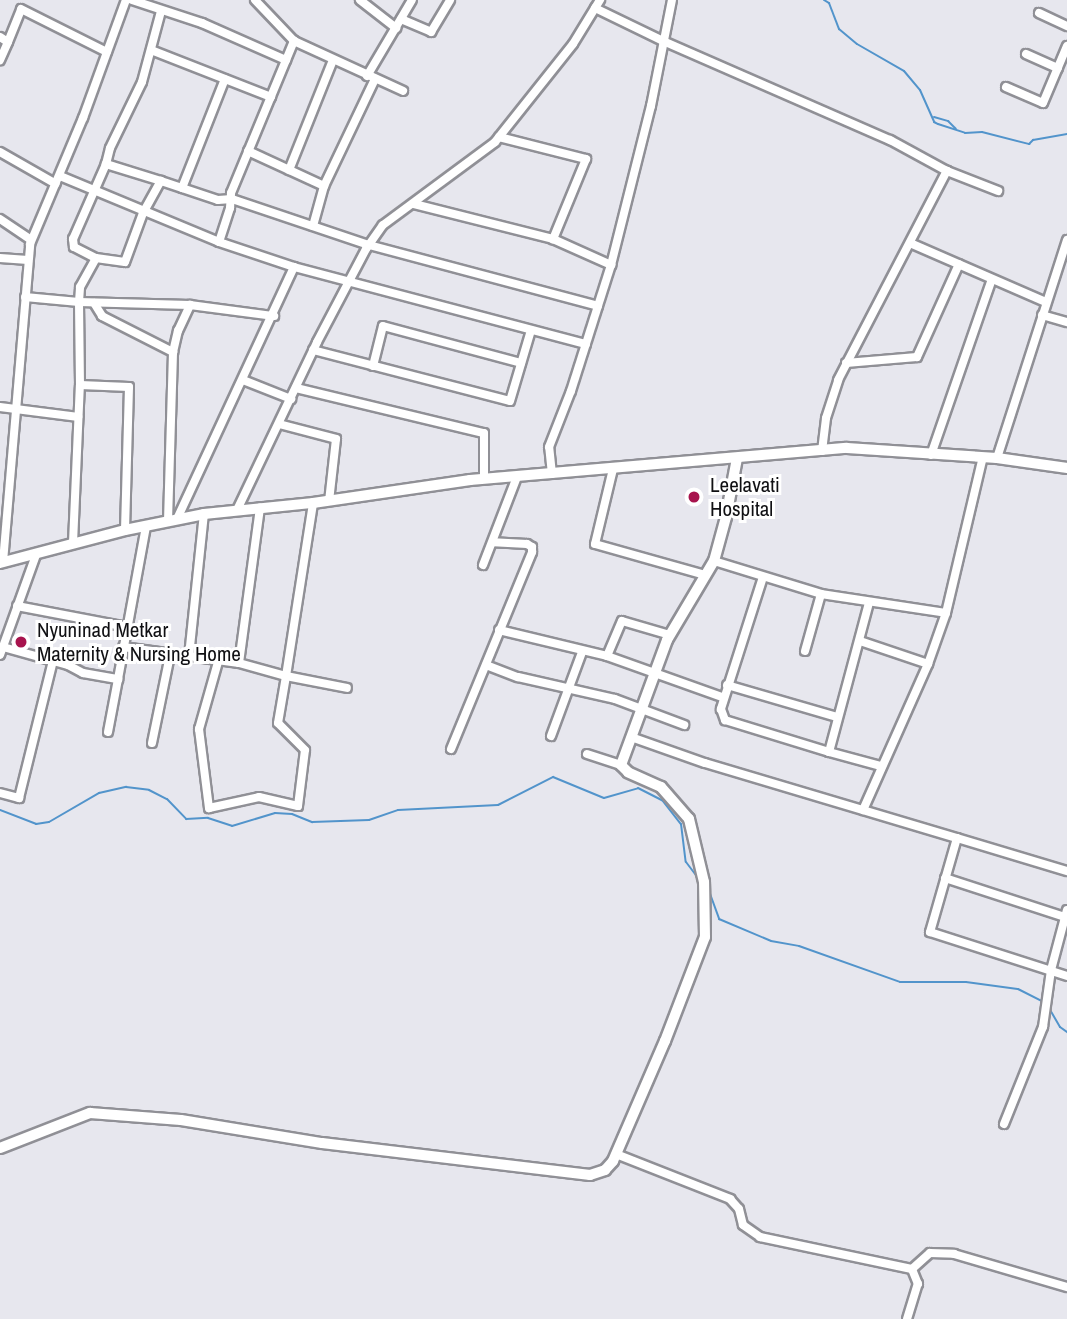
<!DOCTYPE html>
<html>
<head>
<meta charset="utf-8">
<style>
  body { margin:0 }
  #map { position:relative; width:1067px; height:1319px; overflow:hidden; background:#e7e7ee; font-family:"Archivo Narrow",sans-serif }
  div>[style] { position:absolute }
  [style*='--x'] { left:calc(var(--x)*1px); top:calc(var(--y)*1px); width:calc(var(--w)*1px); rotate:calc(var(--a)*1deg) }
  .stream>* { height:2px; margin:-1px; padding:0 1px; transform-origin:1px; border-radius:1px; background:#5294cb }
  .roads { filter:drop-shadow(2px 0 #909096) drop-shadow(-2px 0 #909096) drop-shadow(0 2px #909096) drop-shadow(0 -2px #909096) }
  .street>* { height:8px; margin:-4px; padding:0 4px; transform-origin:4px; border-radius:4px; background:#fff }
  .secondary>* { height:10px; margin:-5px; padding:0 5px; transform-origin:5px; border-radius:5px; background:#fff }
  .dots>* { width:19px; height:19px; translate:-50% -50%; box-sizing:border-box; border:4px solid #fff; border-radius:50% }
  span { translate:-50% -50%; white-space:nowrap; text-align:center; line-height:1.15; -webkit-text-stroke:6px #fff; paint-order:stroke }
  .poi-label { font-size:21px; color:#101013 }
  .left { translate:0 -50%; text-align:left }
</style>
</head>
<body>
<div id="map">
  <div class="stream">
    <i style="--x:824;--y:0;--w:6;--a:31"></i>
    <i style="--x:829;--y:3;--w:28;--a:69"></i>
    <i style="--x:839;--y:29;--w:23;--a:40"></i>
    <i style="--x:857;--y:44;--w:54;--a:29.9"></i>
    <i style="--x:904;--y:71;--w:25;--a:50"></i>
    <i style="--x:920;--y:90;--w:35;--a:66"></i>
    <i style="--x:934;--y:122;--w:4;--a:27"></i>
    <i style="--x:938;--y:124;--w:28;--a:18"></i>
    <i style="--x:965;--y:133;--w:17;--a:-3"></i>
    <i style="--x:982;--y:132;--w:49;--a:14.3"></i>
    <i style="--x:1029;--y:144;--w:6;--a:-45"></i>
    <i style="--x:1033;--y:140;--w:35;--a:-10"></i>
    <i style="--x:934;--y:117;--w:15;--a:16"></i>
    <i style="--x:948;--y:121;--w:11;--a:45"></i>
    <i style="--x:0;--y:810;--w:39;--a:21"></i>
    <i style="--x:36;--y:824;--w:13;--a:-9"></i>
    <i style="--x:49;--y:822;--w:58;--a:-30.1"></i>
    <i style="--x:99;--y:793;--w:28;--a:-13"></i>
    <i style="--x:126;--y:787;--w:23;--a:7"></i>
    <i style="--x:149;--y:790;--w:20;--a:27"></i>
    <i style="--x:167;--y:799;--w:28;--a:46"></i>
    <i style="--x:186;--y:819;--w:22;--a:-3"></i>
    <i style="--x:208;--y:818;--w:25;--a:18"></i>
    <i style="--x:232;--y:826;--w:45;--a:-16.8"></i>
    <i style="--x:275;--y:813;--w:17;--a:3"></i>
    <i style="--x:292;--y:814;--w:22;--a:22"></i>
    <i style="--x:312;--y:822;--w:57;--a:-2"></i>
    <i style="--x:369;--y:820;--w:31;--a:-19"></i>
    <i style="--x:398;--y:810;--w:100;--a:-2.9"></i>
    <i style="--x:498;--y:805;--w:62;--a:-27"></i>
    <i style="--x:553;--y:777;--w:55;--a:22.4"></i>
    <i style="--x:604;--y:798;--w:35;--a:-16"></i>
    <i style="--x:638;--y:788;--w:27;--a:27"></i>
    <i style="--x:662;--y:800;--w:31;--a:52"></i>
    <i style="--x:681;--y:824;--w:38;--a:83"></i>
    <i style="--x:686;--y:862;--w:21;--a:53"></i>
    <i style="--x:709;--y:891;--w:30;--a:70"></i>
    <i style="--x:719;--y:919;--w:56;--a:22.9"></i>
    <i style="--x:771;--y:941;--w:28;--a:10"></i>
    <i style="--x:799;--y:946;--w:107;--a:19.6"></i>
    <i style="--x:900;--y:982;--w:66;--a:0"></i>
    <i style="--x:966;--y:982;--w:52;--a:7.7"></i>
    <i style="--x:1018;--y:989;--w:28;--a:27"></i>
    <i style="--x:1049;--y:1008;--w:22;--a:60"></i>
    <i style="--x:1060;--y:1027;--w:9;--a:36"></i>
  </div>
  <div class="roads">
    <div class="street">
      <i style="--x:132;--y:0;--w:74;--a:18.2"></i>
      <i style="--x:202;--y:23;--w:92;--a:23.8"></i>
      <i style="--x:255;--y:0;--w:57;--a:46.4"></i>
      <i style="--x:294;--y:41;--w:120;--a:24.6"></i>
      <i style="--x:360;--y:0;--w:46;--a:37.9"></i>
      <i style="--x:595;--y:8;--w:76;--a:25.9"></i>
      <i style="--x:663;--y:41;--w:248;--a:23.6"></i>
      <i style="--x:890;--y:140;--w:65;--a:28.5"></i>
      <i style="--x:1039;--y:13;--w:31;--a:25"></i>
      <i style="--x:401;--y:19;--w:33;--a:23"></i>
      <i style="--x:431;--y:32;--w:37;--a:-59"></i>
      <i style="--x:0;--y:37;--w:9;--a:32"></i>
      <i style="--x:8;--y:42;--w:20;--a:114"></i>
      <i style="--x:8;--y:42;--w:35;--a:-68"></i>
      <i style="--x:21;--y:9;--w:96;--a:26.6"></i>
      <i style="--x:151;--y:50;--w:129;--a:21.4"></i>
      <i style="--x:1026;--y:54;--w:35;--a:24"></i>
      <i style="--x:367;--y:76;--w:88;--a:-59.4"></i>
      <i style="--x:1006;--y:87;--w:40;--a:23.4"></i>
      <i style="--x:1043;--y:103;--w:62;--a:-67.2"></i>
      <i style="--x:499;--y:137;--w:90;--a:14.2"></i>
      <i style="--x:586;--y:159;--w:87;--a:112.4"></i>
      <i style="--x:248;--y:151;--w:84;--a:24.7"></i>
      <i style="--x:0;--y:152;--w:64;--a:29.7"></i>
      <i style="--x:106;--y:164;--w:16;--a:-76"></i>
      <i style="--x:110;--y:148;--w:73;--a:-64.1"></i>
      <i style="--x:142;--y:82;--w:73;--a:-75"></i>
      <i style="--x:289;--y:170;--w:118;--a:-68.2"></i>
      <i style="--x:60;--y:176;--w:172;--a:22.5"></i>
      <i style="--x:219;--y:242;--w:79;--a:18.4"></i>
      <i style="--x:294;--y:267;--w:302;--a:14.8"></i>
      <i style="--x:161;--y:181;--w:58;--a:-162.8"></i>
      <i style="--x:106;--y:164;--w:82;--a:113.7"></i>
      <i style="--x:73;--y:239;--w:8;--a:83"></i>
      <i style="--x:74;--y:247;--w:25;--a:27"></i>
      <i style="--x:96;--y:258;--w:29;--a:8"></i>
      <i style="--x:125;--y:262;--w:52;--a:-69.8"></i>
      <i style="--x:143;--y:213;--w:37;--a:-61"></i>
      <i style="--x:161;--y:181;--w:60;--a:18.4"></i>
      <i style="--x:218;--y:200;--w:14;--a:-4"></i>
      <i style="--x:232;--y:199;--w:145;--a:18.6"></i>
      <i style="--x:369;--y:245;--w:237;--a:14.9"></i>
      <i style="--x:182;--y:188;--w:117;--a:-68.5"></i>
      <i style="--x:414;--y:204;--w:143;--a:14.1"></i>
      <i style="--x:553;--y:239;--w:64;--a:24.1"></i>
      <i style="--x:0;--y:219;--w:37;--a:34"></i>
      <i style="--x:313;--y:226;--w:41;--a:-74.6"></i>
      <i style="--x:324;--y:186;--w:119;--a:-64.5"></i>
      <i style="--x:219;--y:242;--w:36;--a:-72"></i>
      <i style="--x:230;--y:208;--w:15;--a:-86"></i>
      <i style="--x:231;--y:193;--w:165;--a:-67.5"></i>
      <i style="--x:910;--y:243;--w:148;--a:23.5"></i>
      <i style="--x:0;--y:258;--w:28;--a:4"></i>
      <i style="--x:25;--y:297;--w:54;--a:5.3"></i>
      <i style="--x:79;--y:302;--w:15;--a:-86"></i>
      <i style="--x:80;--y:287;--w:33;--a:-61"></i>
      <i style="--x:94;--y:303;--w:15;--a:58"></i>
      <i style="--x:102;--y:316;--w:80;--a:26.9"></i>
      <i style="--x:1042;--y:315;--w:26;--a:16"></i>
      <i style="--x:313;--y:350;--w:203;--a:14.5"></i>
      <i style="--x:510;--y:401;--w:74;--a:-73.5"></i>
      <i style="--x:846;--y:363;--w:71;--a:-4.8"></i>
      <i style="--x:917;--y:357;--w:102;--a:-65.7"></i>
      <i style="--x:373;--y:366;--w:41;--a:-76"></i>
      <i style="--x:383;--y:326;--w:143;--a:15"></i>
      <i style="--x:243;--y:380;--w:52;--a:21.6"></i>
      <i style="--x:80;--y:385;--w:49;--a:2.3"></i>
      <i style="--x:129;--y:387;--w:143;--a:91.6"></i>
      <i style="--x:296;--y:388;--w:193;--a:13.5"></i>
      <i style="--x:484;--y:433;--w:46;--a:90"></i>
      <i style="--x:0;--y:407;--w:79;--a:7.3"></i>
      <i style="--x:279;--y:424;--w:59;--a:14.7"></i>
      <i style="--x:336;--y:439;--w:62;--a:96.4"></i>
      <i style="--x:822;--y:451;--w:33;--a:-83"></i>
      <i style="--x:826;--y:418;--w:40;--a:-72"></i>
      <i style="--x:838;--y:380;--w:236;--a:-62.5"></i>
      <i style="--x:947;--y:171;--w:55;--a:21.4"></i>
      <i style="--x:931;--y:455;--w:186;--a:-70.9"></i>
      <i style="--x:997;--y:458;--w:229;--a:-72.2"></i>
      <i style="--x:613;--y:469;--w:77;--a:103.5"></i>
      <i style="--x:595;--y:544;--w:114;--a:15.7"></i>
      <i style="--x:552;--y:474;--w:27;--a:-96"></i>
      <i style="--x:549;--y:447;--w:60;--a:-68.6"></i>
      <i style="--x:571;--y:391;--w:132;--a:-72.4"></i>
      <i style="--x:611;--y:265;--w:164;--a:-75.9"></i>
      <i style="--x:651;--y:106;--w:108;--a:-78.8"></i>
      <i style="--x:237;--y:510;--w:186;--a:-64.5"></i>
      <i style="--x:317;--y:342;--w:105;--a:-62.2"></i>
      <i style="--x:366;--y:249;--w:29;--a:-55"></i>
      <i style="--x:383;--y:225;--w:139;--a:-36.5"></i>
      <i style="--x:495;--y:142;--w:125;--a:-51.5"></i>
      <i style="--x:573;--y:44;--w:52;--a:-58.5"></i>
      <i style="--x:177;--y:519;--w:278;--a:-65.1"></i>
      <i style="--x:168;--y:521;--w:169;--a:-88.3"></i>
      <i style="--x:173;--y:352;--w:22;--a:-77"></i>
      <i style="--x:178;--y:331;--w:29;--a:-65"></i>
      <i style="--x:73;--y:543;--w:158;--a:-87.5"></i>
      <i style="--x:80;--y:385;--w:83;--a:-90.7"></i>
      <i style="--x:79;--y:302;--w:111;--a:1.5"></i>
      <i style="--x:190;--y:305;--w:85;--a:7.5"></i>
      <i style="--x:714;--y:561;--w:112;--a:17.1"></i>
      <i style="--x:821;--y:594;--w:126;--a:8.6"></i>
      <i style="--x:3;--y:562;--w:319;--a:-85.1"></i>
      <i style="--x:30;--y:244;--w:137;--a:-67.2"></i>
      <i style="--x:83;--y:118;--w:126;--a:-70"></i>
      <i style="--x:483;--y:565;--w:94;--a:-68.9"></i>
      <i style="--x:763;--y:577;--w:139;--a:107.7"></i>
      <i style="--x:721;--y:709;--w:12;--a:70"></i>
      <i style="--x:725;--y:720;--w:109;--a:17.1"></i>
      <i style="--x:829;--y:752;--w:154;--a:-75"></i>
      <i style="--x:17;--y:606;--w:112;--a:10.8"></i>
      <i style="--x:499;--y:630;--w:111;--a:13.5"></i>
      <i style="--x:607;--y:656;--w:122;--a:19.6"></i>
      <i style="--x:860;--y:641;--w:72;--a:18.7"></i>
      <i style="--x:3;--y:647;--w:67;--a:15.5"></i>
      <i style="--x:68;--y:665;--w:17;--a:28"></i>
      <i style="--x:83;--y:673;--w:36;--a:10"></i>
      <i style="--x:118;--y:679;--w:156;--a:-79.6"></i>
      <i style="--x:123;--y:647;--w:117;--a:7.9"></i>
      <i style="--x:239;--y:663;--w:157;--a:-82.3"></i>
      <i style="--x:805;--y:651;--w:59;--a:-74.3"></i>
      <i style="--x:0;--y:655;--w:106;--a:-70.2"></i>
      <i style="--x:189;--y:656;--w:143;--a:-84"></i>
      <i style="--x:607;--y:656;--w:38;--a:-67"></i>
      <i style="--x:622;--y:621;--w:50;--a:16.3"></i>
      <i style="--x:218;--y:662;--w:70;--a:105.8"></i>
      <i style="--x:199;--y:729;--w:80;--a:82.8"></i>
      <i style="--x:209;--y:808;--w:51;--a:-12.4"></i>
      <i style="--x:259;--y:797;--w:40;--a:13"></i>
      <i style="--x:298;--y:806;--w:56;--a:-82.9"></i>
      <i style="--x:305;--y:750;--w:38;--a:-135"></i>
      <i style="--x:278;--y:723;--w:48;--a:-80.3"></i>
      <i style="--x:286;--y:676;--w:62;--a:11.1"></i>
      <i style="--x:239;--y:663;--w:49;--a:15.5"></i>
      <i style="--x:286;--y:676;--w:175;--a:-81.1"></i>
      <i style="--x:486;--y:665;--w:34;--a:21"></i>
      <i style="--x:518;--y:677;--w:99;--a:12.8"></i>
      <i style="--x:615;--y:699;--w:74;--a:20.6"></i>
      <i style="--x:727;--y:685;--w:115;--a:16.2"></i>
      <i style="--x:108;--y:732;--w:54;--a:-79.3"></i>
      <i style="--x:551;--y:736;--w:90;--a:-69.7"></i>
      <i style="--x:631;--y:737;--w:78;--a:19.4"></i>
      <i style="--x:705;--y:763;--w:263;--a:16.6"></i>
      <i style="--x:957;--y:838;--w:98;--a:106"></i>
      <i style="--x:930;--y:932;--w:144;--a:17.8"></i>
      <i style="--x:152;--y:743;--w:90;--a:-78.4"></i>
      <i style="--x:451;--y:749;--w:213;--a:-67.6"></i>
      <i style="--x:532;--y:552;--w:5;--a:-90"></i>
      <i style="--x:532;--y:547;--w:6;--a:-149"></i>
      <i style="--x:527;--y:544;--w:33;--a:-177"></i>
      <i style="--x:829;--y:752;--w:54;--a:15.1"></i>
      <i style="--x:587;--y:754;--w:36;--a:18"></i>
      <i style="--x:0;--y:793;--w:20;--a:15"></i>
      <i style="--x:19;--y:798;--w:141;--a:-76.1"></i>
      <i style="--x:863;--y:810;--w:160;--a:-66"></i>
      <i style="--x:928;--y:664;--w:54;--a:-70.6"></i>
      <i style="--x:946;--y:613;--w:160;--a:-76.7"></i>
      <i style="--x:957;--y:838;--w:115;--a:16.7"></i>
      <i style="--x:945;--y:878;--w:126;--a:18"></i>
      <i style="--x:1004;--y:1124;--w:105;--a:-68.1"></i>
      <i style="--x:1043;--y:1027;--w:58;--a:-82"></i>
      <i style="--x:1051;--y:970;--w:62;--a:-75.1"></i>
      <i style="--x:616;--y:1154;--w:123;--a:21.5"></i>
      <i style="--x:730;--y:1199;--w:13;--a:48"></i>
      <i style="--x:739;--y:1209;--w:16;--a:76"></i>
      <i style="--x:743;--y:1225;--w:21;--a:35"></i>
      <i style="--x:760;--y:1237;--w:155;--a:11.9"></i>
      <i style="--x:912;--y:1269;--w:24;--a:-42"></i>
      <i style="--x:930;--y:1253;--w:24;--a:2"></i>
      <i style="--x:954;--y:1254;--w:118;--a:16.3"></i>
      <i style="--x:907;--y:1319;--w:37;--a:-73"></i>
      <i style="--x:918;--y:1284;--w:16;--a:-112"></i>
    </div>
    <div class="secondary">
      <i style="--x:0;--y:563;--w:129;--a:-14.8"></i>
      <i style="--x:125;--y:530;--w:81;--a:-11.4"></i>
      <i style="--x:204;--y:514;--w:110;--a:-5.8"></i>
      <i style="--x:313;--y:503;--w:159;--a:-8.3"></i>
      <i style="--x:470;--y:480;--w:378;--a:-4.9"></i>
      <i style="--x:847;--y:448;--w:150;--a:3.8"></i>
      <i style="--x:997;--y:458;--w:71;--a:8.1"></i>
      <i style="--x:0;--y:1148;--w:97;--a:-21.3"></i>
      <i style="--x:90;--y:1113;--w:91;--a:4.4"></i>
      <i style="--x:181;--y:1120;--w:143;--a:9.3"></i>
      <i style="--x:322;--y:1143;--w:270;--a:6.8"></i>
      <i style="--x:590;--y:1175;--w:16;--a:-18"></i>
      <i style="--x:605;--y:1170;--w:12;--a:-48"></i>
      <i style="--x:613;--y:1161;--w:131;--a:-66.6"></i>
      <i style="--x:665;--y:1041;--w:111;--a:-69"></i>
      <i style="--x:705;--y:937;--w:55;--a:-91"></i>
      <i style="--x:704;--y:882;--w:65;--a:-103.4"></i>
      <i style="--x:689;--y:819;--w:43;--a:-131.2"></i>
      <i style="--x:661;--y:787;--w:36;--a:-156"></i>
      <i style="--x:628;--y:772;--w:10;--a:-135"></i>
      <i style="--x:621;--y:765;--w:133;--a:-69.8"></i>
      <i style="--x:667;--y:640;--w:92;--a:-59.3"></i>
      <i style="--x:714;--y:561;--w:46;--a:-74.7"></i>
      <i style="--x:726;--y:517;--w:60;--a:-79.4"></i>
    </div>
  </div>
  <div class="dots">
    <i style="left:694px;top:497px;background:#a7134d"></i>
    <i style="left:21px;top:642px;background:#a7134d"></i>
  </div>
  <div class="poi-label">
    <span class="left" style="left:710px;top:497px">Leelavati<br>Hospital</span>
    <span class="left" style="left:37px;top:642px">Nyuninad Metkar<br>Maternity &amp; Nursing Home</span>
  </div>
</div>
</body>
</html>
